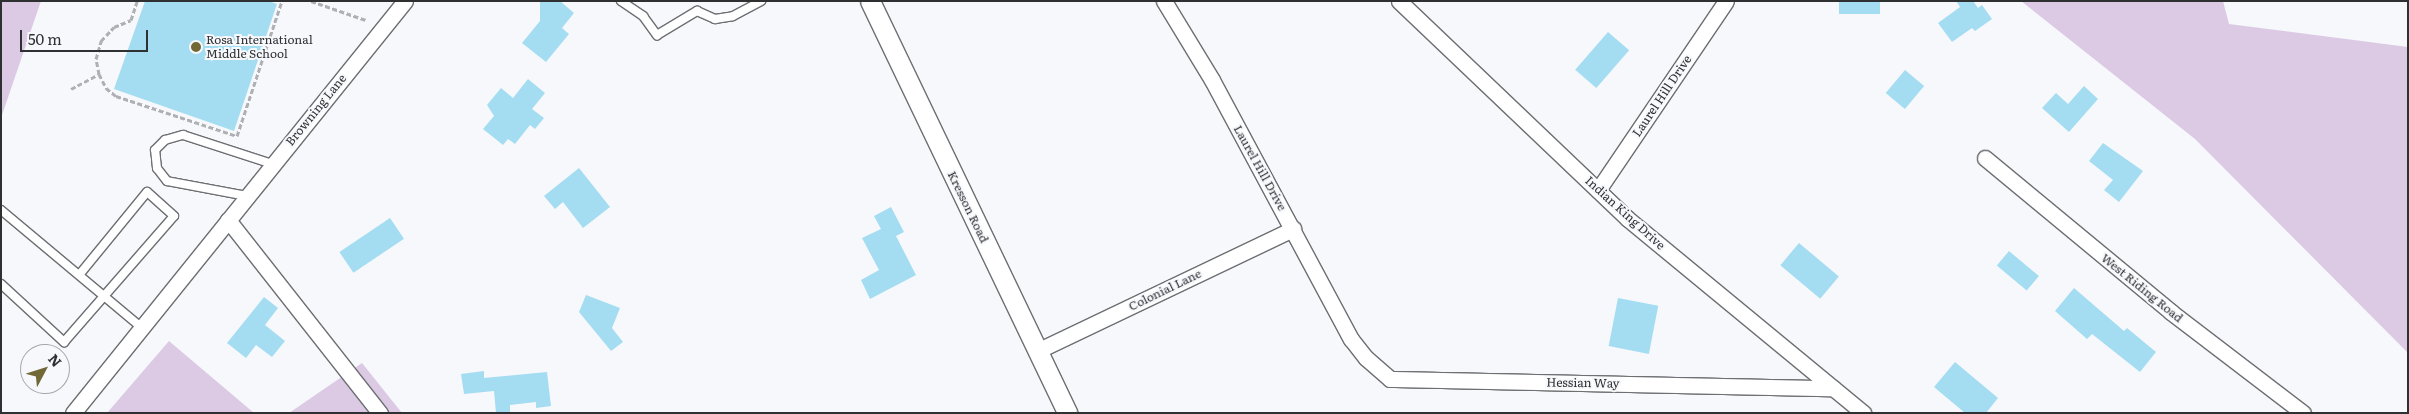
<!DOCTYPE html>
<html>
<head>
<meta charset="utf-8">
<style>
  body { margin:0 }
  #map { position:relative; width:2409px; height:414px; overflow:hidden; background:#f6f8fc; font-family:Literata,serif }
  div>[style] { position:absolute }
  [style*='--x'] { left:calc(var(--x)*1px); top:calc(var(--y)*1px); width:calc(var(--w)*1px); rotate:calc(var(--a)*1deg) }
  .green>* { inset:0; background:#dccae5 }
  .building>* { inset:0; background:#a4ddf1; transform-origin:0 0 }
  .path>* { height:3px; margin-top:-1.5px; transform-origin:0; background:repeating-linear-gradient(90deg,#afb0b4 0 5px,transparent 0 7.5px) }
  .roads { filter:drop-shadow(1px 0 #6d6f72) drop-shadow(-1px 0 #6d6f72) drop-shadow(0 1px #6d6f72) drop-shadow(0 -1px #6d6f72) }
  .service>* { height:8px; margin:-4px; padding:0 4px; transform-origin:4px; border-radius:4px; background:#fff }
  .minor>* { height:15px; margin:-7.5px; padding:0 7.5px; transform-origin:7.5px; border-radius:7.5px; background:#fff }
  .tertiary>* { height:19px; margin:-9.5px; padding:0 9.5px; transform-origin:9.5px; border-radius:9.5px; background:#fff }
  .dots>* { width:14px; height:14px; translate:-50% -50%; box-sizing:border-box; border:2px solid #f6f8fc; border-radius:50% }
  span { translate:-50% -50%; white-space:nowrap; text-align:center; line-height:1.15; -webkit-text-stroke:4px #f6f8fc; paint-order:stroke }
  .poi-label { font-size:12px; color:#2f3032 }
  .left { translate:0 -50%; text-align:left }
  .street-label { font-size:12px; color:#2f3032 }
  .frame { position:absolute; inset:0; border:2px solid #2f3032; pointer-events:none }
  .north { position:absolute; left:20px; top:344px; width:50px; height:50px; box-sizing:border-box; background:#f6f8fc; border:1px solid #a6a8ab; border-radius:50%; rotate:50deg; font-size:14px; font-weight:700; line-height:20px; text-align:center; color:#2f3032 }
  .north::after { content:''; display:block; margin:auto; width:18px; height:22px; background:#726835; clip-path:polygon(50% 0,100% 100%,50% 72%,0 100%) }
  .scale { position:absolute; left:20px; top:30px; width:128px; height:22px; box-sizing:border-box; border:2px solid #2f3032; border-top:0; padding-left:6px; font-size:15px; line-height:18px; white-space:nowrap; color:#2f3032; -webkit-text-stroke:4px #f6f8fc; paint-order:stroke }
</style>
</head>
<body>
<div id="map">
  <div class="green">
    <i style="clip-path:polygon(1px 1px,41px 1px,1px 118px)"></i>
    <i style="clip-path:polygon(2021px 1px,2223px 1px,2229px 24px,2408px 47px,2408px 353px,2195px 139px)"></i>
    <i style="clip-path:polygon(169px 341px,254px 413px,107px 413px)"></i>
    <i style="clip-path:polygon(362px 363px,402px 413px,289px 413px)"></i>
  </div>
  <div class="building">
    <i style="clip-path:polygon(145px 1px,268px 1px,277px 4px,234px 131px,114px 89px)"></i>
    <i style="clip-path:polygon(540px 1px,560px 1px,574px 13px,562px 28px,569px 34px,546px 62px,522px 43px,540px 21px)"></i>
    <i style="left:1839px;top:1px;width:41px;height:13px"></i>
    <i style="clip-path:polygon(1956px 1px,1973px 1px,1978px 8px,1982px 5px,1992px 19px,1975px 31px,1972px 28px,1952px 42px,1938px 23px,1960px 7px)"></i>
    <i style="left:1608px;top:32px;width:28px;height:50px;rotate:41deg"></i>
    <i style="left:1905px;top:70px;width:25px;height:30px;rotate:40deg"></i>
    <i style="clip-path:polygon(528px 79px,545px 93px,532px 109px,544px 118px,535px 129px,530px 125px,515px 144px,508px 139px,503px 145px,483px 129px,494px 116px,487px 105px,501px 88px,513px 98px)"></i>
    <i style="clip-path:polygon(2084px 86px,2098px 99px,2069px 132px,2042px 108px,2056px 93px,2068px 104px)"></i>
    <i style="clip-path:polygon(2103px 143px,2143px 171px,2119px 202px,2104px 190px,2113px 180px,2089px 161px)"></i>
    <i style="clip-path:polygon(579px 168px,610px 207px,583px 228px,563px 202px,555px 209px,544px 196px)"></i>
    <i style="clip-path:polygon(891px 207px,904px 232px,896px 236px,916px 275px,870px 299px,861px 280px,879px 270px,862px 238px,881px 229px,874px 216px)"></i>
    <i style="left:390px;top:218px;width:25px;height:61px;rotate:56deg"></i>
    <i style="left:1799px;top:243px;width:52px;height:29px;rotate:40deg"></i>
    <i style="left:2009px;top:251px;width:39px;height:19px;rotate:40deg"></i>
    <i style="clip-path:polygon(2074px 288px,2124px 331px,2127px 328px,2156px 352px,2140px 372px,2092px 334px,2087px 339px,2055px 311px)"></i>
    <i style="clip-path:polygon(586px 295px,620px 308px,612px 328px,623px 342px,611px 351px,579px 312px)"></i>
    <i style="clip-path:polygon(264px 297px,278px 308px,265px 325px,285px 341px,272px 357px,256px 345px,246px 358px,227px 343px)"></i>
    <i style="left:1618px;top:298px;width:41px;height:49px;rotate:11deg"></i>
    <i style="clip-path:polygon(1955px 362px,1998px 398px,1986px 413px,1965px 413px,1934px 387px)"></i>
    <i style="clip-path:polygon(484px 371px,484px 378px,547px 372px,551px 406px,536px 408px,536px 402px,510px 405px,510px 413px,496px 413px,494px 391px,464px 394px,461px 374px)"></i>
  </div>
  <div class="path">
    <i style="--x:311;--y:1;--w:58;--a:19.1"></i>
    <i style="--x:99;--y:74;--w:15;--a:-101"></i>
    <i style="--x:96;--y:59;--w:19;--a:-74"></i>
    <i style="--x:101;--y:41;--w:19;--a:-47"></i>
    <i style="--x:114;--y:27;--w:18;--a:-22"></i>
    <i style="--x:131;--y:20;--w:20;--a:-72"></i>
    <i style="--x:71;--y:89;--w:32;--a:-28"></i>
    <i style="--x:99;--y:74;--w:16;--a:63"></i>
    <i style="--x:106;--y:88;--w:13;--a:39"></i>
    <i style="--x:116;--y:96;--w:127;--a:18.3"></i>
    <i style="--x:237;--y:136;--w:142;--a:-71.6"></i>
  </div>
  <div class="roads">
    <div class="service">
      <i style="--x:621;--y:1;--w:27;--a:34"></i>
      <i style="--x:643;--y:16;--w:24;--a:54"></i>
      <i style="--x:657;--y:35;--w:47;--a:-31"></i>
      <i style="--x:697;--y:11;--w:20;--a:24"></i>
      <i style="--x:715;--y:19;--w:18;--a:-9"></i>
      <i style="--x:733;--y:16;--w:32;--a:-28"></i>
      <i style="--x:247;--y:196;--w:81;--a:-169.4"></i>
      <i style="--x:167;--y:181;--w:16;--a:-128"></i>
      <i style="--x:157;--y:168;--w:18;--a:-96"></i>
      <i style="--x:155;--y:150;--w:14;--a:-45"></i>
      <i style="--x:165;--y:140;--w:19;--a:-16"></i>
      <i style="--x:183;--y:135;--w:94;--a:18"></i>
      <i style="--x:1;--y:210;--w:182;--a:39.9"></i>
      <i style="--x:1;--y:284;--w:86;--a:42.6"></i>
      <i style="--x:64;--y:342;--w:167;--a:-48.9"></i>
      <i style="--x:174;--y:216;--w:36;--a:-138"></i>
      <i style="--x:147;--y:192;--w:107;--a:129.3"></i>
    </div>
    <div class="minor">
      <i style="--x:1164;--y:1;--w:92;--a:58.7"></i>
      <i style="--x:1212;--y:80;--w:294;--a:61.8"></i>
      <i style="--x:1351;--y:339;--w:24;--a:52"></i>
      <i style="--x:1366;--y:358;--w:32;--a:41"></i>
      <i style="--x:1390;--y:379;--w:443;--a:1.2"></i>
      <i style="--x:1399;--y:1;--w:316;--a:43.6"></i>
      <i style="--x:1628;--y:219;--w:305;--a:39.5"></i>
      <i style="--x:1985;--y:158;--w:241;--a:39.6"></i>
      <i style="--x:2171;--y:312;--w:166;--a:37.4"></i>
      <i style="--x:1598;--y:190;--w:228;--a:-55.9"></i>
      <i style="--x:228;--y:220;--w:246;--a:51.8"></i>
      <i style="--x:1037;--y:351;--w:284;--a:-25.5"></i>
      <i style="--x:73;--y:413;--w:529;--a:-51.14"></i>
    </div>
    <div class="tertiary">
      <i style="--x:870;--y:1;--w:457;--a:64.4"></i>
    </div>
  </div>
  <div class="dots">
    <i style="left:196px;top:47px;background:#726835"></i>
  </div>
  <div class="poi-label">
    <span class="left" style="left:206px;top:47px">Rosa International<br>Middle School</span>
  </div>
  <div class="street-label">
    <span style="left:1662px;top:96px;rotate:-56deg">Laurel Hill Drive</span>
    <span style="left:316px;top:110px;rotate:-51deg">Browning Lane</span>
    <span style="left:1260px;top:168px;rotate:61deg">Laurel Hill Drive</span>
    <span style="left:968px;top:207px;rotate:64deg">Kresson Road</span>
    <span style="left:1625px;top:213px;rotate:42deg">Indian King Drive</span>
    <span style="left:2142px;top:288px;rotate:39deg">West Riding Road</span>
    <span style="left:1165px;top:290px;rotate:-26deg">Colonial Lane</span>
    <span style="left:1583px;top:383px;rotate:1deg">Hessian Way</span>
  </div>
  <div class="frame"></div>
  <div class="north">N</div>
  <div class="scale">50 m</div>
</div>
</body>
</html>
